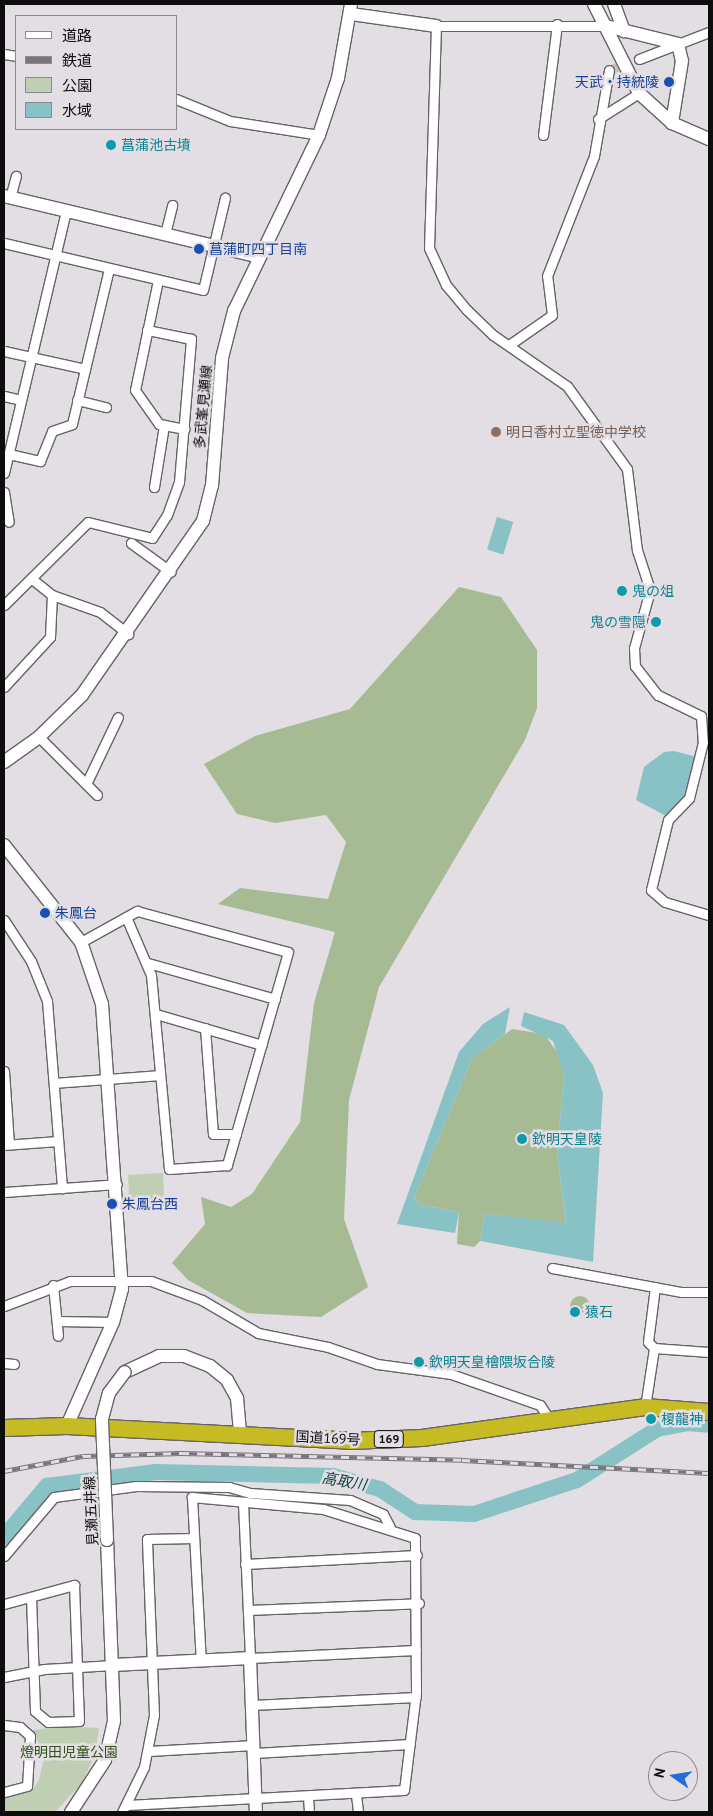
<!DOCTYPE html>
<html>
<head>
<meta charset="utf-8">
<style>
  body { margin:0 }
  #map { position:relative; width:713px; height:1816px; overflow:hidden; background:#e2dee4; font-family:"PT Sans","Noto Sans JP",sans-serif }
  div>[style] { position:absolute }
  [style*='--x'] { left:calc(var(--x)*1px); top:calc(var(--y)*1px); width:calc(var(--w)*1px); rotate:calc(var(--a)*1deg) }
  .green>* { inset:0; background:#c0cfb3; transform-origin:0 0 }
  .forest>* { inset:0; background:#a6bb94 }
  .round { border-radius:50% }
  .water>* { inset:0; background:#88c2c4; transform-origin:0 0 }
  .river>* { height:16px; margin:-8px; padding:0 8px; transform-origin:8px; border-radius:8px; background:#88c2c4 }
  .street-tunnel>* { height:9px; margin-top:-4.5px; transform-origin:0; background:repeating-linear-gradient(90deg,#c2bfc4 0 9px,transparent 0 13.5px) }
  .roads { filter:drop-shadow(1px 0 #666367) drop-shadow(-1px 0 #666367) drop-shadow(0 1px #666367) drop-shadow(0 -1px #666367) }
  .street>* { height:9px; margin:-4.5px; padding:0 4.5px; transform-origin:4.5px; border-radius:4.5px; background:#fff }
  .secondary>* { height:12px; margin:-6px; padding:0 6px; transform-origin:6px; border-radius:6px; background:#fff }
  .highway>* { height:16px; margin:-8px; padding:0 8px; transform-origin:8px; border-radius:8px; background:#c6bb22 }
  .rail>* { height:4.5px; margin-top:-2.25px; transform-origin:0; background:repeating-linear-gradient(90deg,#e2dee4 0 8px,#79767a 0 16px); box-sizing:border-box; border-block:1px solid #79767a }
  .bridges { filter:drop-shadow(1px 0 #666367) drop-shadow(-1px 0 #666367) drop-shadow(0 1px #666367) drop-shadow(0 -1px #666367) }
  .secondary-bridge>* { height:12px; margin:-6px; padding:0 6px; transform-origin:6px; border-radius:6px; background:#fff }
  .dots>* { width:14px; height:14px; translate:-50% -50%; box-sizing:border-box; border:2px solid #e2dee4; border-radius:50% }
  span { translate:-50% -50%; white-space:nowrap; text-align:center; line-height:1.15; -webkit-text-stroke:5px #e2dee4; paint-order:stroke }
  .shield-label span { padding:1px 4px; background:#e2dee4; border:1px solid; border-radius:4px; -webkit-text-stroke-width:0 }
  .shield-label { font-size:12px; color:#0e0d0e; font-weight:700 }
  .transit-label { font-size:14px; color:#164399 }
  .right { translate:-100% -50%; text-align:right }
  .left { translate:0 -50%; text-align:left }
  .culture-label { font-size:14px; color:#0d838f }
  .street-label { font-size:14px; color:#0e0d0e }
  .education-label { font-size:14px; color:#785e54 }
  .park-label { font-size:14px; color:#355118 }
  .water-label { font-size:15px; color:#0a4143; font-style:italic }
  .frame { position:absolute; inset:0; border:5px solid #0e0d0e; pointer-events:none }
  .legend { position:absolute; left:15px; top:15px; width:162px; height:115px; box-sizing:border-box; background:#e2dee4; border:1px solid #8d8a8e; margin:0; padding:6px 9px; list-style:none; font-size:15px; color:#0e0d0e }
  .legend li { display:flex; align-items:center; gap:10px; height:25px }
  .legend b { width:25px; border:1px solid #8d8a8e }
  .north { position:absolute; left:648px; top:1751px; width:50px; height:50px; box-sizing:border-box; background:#e2dee4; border:1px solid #8d8a8e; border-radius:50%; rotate:283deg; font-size:14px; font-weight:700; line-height:20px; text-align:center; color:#0e0d0e }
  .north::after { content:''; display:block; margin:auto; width:18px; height:22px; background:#206dd8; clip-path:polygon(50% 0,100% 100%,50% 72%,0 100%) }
</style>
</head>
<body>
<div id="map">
  <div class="green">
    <i style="left:163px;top:1173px;width:33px;height:35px;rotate:87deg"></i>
    <i style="clip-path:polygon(63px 1726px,99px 1728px,95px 1755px,82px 1783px,55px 1812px,4px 1812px,4px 1796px,33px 1789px,39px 1780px,44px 1757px,33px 1730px)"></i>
  </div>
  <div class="forest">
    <i style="clip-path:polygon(459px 587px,501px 597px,537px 650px,537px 708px,525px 740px,379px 987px,349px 1100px,344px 1219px,368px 1287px,321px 1317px,247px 1313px,188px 1280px,172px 1263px,205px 1224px,201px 1197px,231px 1207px,252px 1194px,300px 1122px,314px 1003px,335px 932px,218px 904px,240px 888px,328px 899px,346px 842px,326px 815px,275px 823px,237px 814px,204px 764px,255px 736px,350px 709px)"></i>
    <i style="clip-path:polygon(512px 1029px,544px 1034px,560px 1056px,564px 1077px,557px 1153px,566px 1224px,485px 1214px,480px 1241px,474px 1247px,457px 1244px,459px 1212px,421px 1205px,414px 1198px,472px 1058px)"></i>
    <i class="round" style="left:570px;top:1296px;width:20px;height:20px"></i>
  </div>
  <div class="water">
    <i style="left:497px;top:517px;width:17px;height:34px;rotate:17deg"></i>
    <i style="clip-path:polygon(674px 751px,697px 757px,686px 796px,668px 817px,636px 800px,644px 767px,664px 752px)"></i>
    <i style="clip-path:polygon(510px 1007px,505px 1034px,472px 1058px,414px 1198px,421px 1205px,459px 1212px,455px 1233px,397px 1224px,459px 1052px,483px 1024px)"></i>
    <i style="clip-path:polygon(524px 1012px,564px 1025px,593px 1065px,603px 1093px,593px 1262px,480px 1241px,485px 1214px,566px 1223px,557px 1153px,564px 1077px,553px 1041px,521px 1026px)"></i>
  </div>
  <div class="river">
    <i style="--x:4;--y:1537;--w:67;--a:-49.9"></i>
    <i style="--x:47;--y:1486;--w:110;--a:-7.3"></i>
    <i style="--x:156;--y:1472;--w:177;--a:1.3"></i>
    <i style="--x:333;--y:1476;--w:49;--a:15.5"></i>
    <i style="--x:380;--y:1489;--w:42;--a:33.3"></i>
    <i style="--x:415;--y:1512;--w:59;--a:1.9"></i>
    <i style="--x:474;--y:1514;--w:108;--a:-18.3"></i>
    <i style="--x:577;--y:1480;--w:95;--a:-32.5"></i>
    <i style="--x:657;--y:1429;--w:32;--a:-11"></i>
    <i style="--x:688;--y:1423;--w:21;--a:5"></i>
  </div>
  <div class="street-tunnel">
    <i style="--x:609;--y:70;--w:32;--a:-20"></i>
  </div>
  <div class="roads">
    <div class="street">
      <i style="--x:606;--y:26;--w:170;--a:180"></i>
      <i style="--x:436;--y:26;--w:222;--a:91.8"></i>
      <i style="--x:429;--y:248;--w:41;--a:65.3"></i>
      <i style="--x:446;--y:285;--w:33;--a:50"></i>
      <i style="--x:467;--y:310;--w:36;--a:44"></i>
      <i style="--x:493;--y:335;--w:90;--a:34.6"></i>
      <i style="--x:567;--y:386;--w:102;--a:54.1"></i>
      <i style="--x:627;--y:469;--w:82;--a:83"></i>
      <i style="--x:637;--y:550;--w:42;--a:72"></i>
      <i style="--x:650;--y:590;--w:60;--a:105.4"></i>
      <i style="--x:634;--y:648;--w:18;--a:87"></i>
      <i style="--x:635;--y:666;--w:37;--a:52"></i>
      <i style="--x:658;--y:695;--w:48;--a:26"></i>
      <i style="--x:701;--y:716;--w:26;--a:86"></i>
      <i style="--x:703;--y:742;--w:58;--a:104"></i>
      <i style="--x:689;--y:798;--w:30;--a:134"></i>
      <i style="--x:668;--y:820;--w:72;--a:103.7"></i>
      <i style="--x:651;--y:890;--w:18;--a:41"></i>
      <i style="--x:665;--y:902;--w:46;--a:16.5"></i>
      <i style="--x:4;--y:54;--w:12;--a:9"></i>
      <i style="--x:639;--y:59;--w:75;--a:-21.1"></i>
      <i style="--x:176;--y:99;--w:58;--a:22.2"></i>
      <i style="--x:230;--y:121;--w:90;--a:8.9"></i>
      <i style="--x:598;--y:119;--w:49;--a:-32.4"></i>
      <i style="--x:543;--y:135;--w:112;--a:-82.8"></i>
      <i style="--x:10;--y:198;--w:23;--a:-75"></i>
      <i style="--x:165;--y:234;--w:30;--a:-76"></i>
      <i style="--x:4;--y:243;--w:204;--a:13.3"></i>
      <i style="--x:203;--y:290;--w:95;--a:-76.6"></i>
      <i style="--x:158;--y:280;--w:112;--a:101.8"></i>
      <i style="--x:135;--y:390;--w:42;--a:54.8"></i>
      <i style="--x:159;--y:424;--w:26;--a:11"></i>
      <i style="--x:509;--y:345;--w:52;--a:-34.9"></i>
      <i style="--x:552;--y:315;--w:39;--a:-97"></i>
      <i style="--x:547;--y:276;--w:129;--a:-68.6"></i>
      <i style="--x:594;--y:156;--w:87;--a:-80.1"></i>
      <i style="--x:4;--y:351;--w:83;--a:12.5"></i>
      <i style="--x:4;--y:396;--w:17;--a:13"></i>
      <i style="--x:77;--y:400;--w:30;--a:14"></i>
      <i style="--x:9;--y:454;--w:32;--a:13"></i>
      <i style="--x:40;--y:461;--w:32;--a:-68"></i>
      <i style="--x:52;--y:431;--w:21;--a:-19"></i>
      <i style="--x:72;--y:424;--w:159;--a:-76.6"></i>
      <i style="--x:4;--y:473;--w:269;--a:-76.7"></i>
      <i style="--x:154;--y:487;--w:63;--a:-80.8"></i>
      <i style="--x:4;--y:492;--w:30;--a:81"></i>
      <i style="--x:131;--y:543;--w:49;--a:35.9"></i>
      <i style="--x:32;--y:579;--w:26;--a:39"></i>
      <i style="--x:52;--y:595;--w:51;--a:19.5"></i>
      <i style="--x:100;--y:612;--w:36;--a:38"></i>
      <i style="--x:4;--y:605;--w:118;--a:-44.7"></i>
      <i style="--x:88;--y:522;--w:66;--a:14"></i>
      <i style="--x:152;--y:538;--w:27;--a:-57"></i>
      <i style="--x:167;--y:515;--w:35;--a:-70"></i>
      <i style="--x:179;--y:482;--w:144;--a:-85.2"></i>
      <i style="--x:191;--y:339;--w:45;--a:-168.4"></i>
      <i style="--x:4;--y:687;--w:68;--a:-47.4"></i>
      <i style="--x:50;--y:637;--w:42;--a:-87.3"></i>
      <i style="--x:39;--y:737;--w:82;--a:45"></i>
      <i style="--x:86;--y:784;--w:74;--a:-64.5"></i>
      <i style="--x:4;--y:920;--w:49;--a:56.6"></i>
      <i style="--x:31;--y:961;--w:43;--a:68.2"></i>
      <i style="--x:47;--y:1001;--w:188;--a:85.4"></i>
      <i style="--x:81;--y:942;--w:51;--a:-29.1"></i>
      <i style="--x:126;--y:917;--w:13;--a:-29"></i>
      <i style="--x:137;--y:911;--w:156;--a:15.2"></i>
      <i style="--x:288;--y:952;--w:222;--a:106"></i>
      <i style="--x:227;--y:1165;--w:58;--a:176.1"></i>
      <i style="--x:169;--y:1169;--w:195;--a:-95.3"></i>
      <i style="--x:151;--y:975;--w:63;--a:-113.3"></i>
      <i style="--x:148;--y:963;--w:132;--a:15.8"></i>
      <i style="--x:156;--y:1014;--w:110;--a:16.3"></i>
      <i style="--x:205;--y:1028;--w:106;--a:85.7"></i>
      <i style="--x:213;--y:1134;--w:23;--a:0"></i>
      <i style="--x:4;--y:1071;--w:73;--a:86.1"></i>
      <i style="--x:54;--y:1083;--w:106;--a:-4.3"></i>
      <i style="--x:4;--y:1145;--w:54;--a:-4.2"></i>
      <i style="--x:4;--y:1192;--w:113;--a:-4"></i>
      <i style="--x:552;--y:1268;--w:132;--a:10.5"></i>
      <i style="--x:682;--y:1292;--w:27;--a:0"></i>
      <i style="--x:53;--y:1285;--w:51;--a:84.4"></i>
      <i style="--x:655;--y:1287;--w:55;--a:97.3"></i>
      <i style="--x:648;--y:1342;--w:8;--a:45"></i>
      <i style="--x:654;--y:1348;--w:55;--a:4.2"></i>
      <i style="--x:4;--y:1306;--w:71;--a:-20.7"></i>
      <i style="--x:70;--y:1281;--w:81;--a:0"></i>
      <i style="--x:151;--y:1281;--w:54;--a:20.4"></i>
      <i style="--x:202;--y:1300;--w:65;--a:30.5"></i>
      <i style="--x:258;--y:1333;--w:71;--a:11.3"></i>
      <i style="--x:328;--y:1347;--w:52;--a:19.1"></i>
      <i style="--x:377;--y:1364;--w:75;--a:7.7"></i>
      <i style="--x:451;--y:1374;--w:94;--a:19.2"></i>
      <i style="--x:540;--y:1405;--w:20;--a:57"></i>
      <i style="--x:58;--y:1321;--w:55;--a:1"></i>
      <i style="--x:4;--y:1363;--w:10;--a:6"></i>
      <i style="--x:645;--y:1407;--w:60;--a:-81.3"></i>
      <i style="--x:243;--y:1503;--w:155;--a:87.4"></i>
      <i style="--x:250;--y:1658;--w:166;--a:-2.8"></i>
      <i style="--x:4;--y:1556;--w:77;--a:-49.7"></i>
      <i style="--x:54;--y:1497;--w:83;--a:-7.6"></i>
      <i style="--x:136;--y:1486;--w:93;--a:0.6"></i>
      <i style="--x:229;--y:1487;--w:22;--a:16"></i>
      <i style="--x:250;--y:1493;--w:100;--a:4"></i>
      <i style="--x:350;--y:1500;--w:36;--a:23"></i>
      <i style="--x:383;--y:1514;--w:15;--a:62"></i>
      <i style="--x:245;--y:1564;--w:172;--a:-3"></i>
      <i style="--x:4;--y:1604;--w:73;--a:-15.2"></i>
      <i style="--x:74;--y:1585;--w:136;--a:87.9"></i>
      <i style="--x:79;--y:1721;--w:31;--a:178"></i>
      <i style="--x:48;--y:1722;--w:17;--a:-140"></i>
      <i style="--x:35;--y:1711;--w:114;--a:-92"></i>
      <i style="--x:248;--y:1610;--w:171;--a:-2.3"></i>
      <i style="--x:4;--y:1677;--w:41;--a:-11.3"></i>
      <i style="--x:44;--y:1669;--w:70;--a:-3.3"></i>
      <i style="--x:252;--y:1705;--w:164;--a:-2.8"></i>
      <i style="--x:4;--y:1725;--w:16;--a:7"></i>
      <i style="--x:20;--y:1727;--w:13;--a:42"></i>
      <i style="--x:30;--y:1736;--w:50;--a:93.4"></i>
      <i style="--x:27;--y:1786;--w:24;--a:165"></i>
      <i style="--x:149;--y:1751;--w:105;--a:-3.3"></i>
      <i style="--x:254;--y:1753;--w:156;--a:-3.3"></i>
      <i style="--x:356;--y:1795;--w:17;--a:83"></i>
      <i style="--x:308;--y:1797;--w:15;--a:86"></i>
      <i style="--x:127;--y:1805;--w:277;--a:-3.1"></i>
      <i style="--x:404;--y:1790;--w:99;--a:-83"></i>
      <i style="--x:416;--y:1692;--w:154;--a:-90.4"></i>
      <i style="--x:415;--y:1538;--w:96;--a:-162.5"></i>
      <i style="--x:323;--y:1509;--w:132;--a:-174.8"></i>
      <i style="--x:192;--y:1497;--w:164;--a:86.9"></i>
      <i style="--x:122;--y:1812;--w:50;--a:-63.9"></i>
      <i style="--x:144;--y:1767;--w:53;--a:-79.1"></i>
      <i style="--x:154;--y:1715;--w:176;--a:-92.3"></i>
      <i style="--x:147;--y:1539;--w:47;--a:-1.2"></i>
    </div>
    <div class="secondary">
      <i style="--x:594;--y:4;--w:100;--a:63.2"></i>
      <i style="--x:639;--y:93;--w:45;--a:42.3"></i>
      <i style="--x:672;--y:123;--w:40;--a:23.4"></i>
      <i style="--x:614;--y:4;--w:29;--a:70"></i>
      <i style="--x:351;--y:14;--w:86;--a:8"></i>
      <i style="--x:606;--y:26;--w:74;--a:14"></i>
      <i style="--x:678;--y:44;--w:17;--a:77"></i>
      <i style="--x:682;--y:61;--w:63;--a:99.2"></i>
      <i style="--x:4;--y:196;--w:259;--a:13.4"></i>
      <i style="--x:4;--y:762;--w:43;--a:-35.5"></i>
      <i style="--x:39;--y:737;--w:60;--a:-44.3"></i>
      <i style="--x:82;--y:695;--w:212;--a:-55.2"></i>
      <i style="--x:203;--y:521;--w:36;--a:-76"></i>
      <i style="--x:212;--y:486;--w:128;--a:-85.5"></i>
      <i style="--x:222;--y:358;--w:49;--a:-75.7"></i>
      <i style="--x:234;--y:311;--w:195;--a:-64.2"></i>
      <i style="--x:319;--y:135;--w:60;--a:-71.6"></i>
      <i style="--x:338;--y:78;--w:75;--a:-80"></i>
      <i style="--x:4;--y:845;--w:124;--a:51.6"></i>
      <i style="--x:81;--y:942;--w:65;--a:71.3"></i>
      <i style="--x:102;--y:1004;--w:286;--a:86"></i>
      <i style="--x:122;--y:1289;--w:34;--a:105"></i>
      <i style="--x:113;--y:1322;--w:114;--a:113.9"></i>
      <i style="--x:125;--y:1372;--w:38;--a:-25"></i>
      <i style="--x:159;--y:1356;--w:25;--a:0"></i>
      <i style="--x:184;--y:1356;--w:28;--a:21"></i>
      <i style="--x:210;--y:1366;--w:22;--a:39"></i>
      <i style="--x:227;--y:1380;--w:21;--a:61"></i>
      <i style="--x:237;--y:1398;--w:35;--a:85"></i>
      <i style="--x:114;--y:1665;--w:136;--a:-2.9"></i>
      <i style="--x:250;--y:1658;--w:154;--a:87.8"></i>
      <i style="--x:71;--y:1812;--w:62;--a:-56.8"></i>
      <i style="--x:105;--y:1760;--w:40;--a:-77"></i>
      <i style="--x:114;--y:1721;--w:181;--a:-92.2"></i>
    </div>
    <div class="highway">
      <i style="--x:4;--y:1428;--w:63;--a:-1.8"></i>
      <i style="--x:67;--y:1426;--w:284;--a:3"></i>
      <i style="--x:351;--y:1441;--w:71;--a:-2.4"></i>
      <i style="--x:422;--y:1438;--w:225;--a:-7.9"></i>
      <i style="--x:645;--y:1407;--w:64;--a:4.5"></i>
    </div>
  </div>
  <div class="rail">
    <i style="--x:4;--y:1471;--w:80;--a:-10.8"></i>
    <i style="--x:83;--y:1456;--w:98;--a:-1.8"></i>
    <i style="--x:181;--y:1453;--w:281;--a:1.4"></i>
    <i style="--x:462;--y:1460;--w:247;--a:3"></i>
  </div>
  <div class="bridges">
    <div class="secondary-bridge">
      <i style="--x:107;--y:1540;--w:121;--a:-92.4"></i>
      <i style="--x:102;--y:1419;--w:27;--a:-75"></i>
      <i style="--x:109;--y:1393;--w:26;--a:-53"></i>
    </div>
  </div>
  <div class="dots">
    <i style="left:669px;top:82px;background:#1a4fb4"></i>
    <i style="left:111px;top:145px;background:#0f9aa8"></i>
    <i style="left:199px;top:249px;background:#1a4fb4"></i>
    <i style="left:496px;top:432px;background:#8d6e63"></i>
    <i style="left:622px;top:591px;background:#0f9aa8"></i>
    <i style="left:656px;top:622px;background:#0f9aa8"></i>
    <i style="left:45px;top:913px;background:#1a4fb4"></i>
    <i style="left:522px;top:1139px;background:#0f9aa8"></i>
    <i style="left:112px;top:1204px;background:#1a4fb4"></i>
    <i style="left:575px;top:1312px;background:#0f9aa8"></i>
    <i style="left:419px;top:1362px;background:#0f9aa8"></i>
    <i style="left:651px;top:1419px;background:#0f9aa8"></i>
  </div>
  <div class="shield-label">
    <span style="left:389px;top:1439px">169</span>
  </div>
  <div class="transit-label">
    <span class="right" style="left:659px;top:82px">天武・持統陵</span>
    <span class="left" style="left:209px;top:249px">菖蒲町四丁目南</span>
    <span class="left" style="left:55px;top:913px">朱鳳台</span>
    <span class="left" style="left:122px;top:1204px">朱鳳台西</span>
  </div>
  <div class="culture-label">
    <span class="left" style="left:121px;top:145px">菖蒲池古墳</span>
    <span class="left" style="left:632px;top:591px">鬼の俎</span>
    <span class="right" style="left:646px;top:622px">鬼の雪隠</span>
    <span class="left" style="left:532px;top:1139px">欽明天皇陵</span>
    <span class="left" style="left:585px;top:1312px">猿石</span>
    <span class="left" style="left:429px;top:1362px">欽明天皇檜隈坂合陵</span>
    <span class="left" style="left:661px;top:1419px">榎龍神</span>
  </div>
  <div class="street-label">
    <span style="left:203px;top:407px;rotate:-85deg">多武峯見瀬線</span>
    <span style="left:328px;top:1438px;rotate:3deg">国道169号</span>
    <span style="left:91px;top:1511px;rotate:-93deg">見瀬五井線</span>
  </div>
  <div class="education-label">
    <span class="left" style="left:506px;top:432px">明日香村立聖徳中学校</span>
  </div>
  <div class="park-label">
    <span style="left:69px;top:1752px">燈明田児童公園</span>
  </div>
  <div class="water-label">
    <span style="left:344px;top:1481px;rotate:10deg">高取川</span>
  </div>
  <div class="frame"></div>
  <ul class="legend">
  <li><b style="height:6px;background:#fff"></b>道路</li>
  <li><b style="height:6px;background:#79767a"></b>鉄道</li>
  <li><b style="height:14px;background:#c0cfb3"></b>公園</li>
  <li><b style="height:14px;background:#88c2c4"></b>水域</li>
  </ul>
  <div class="north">N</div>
</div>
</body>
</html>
